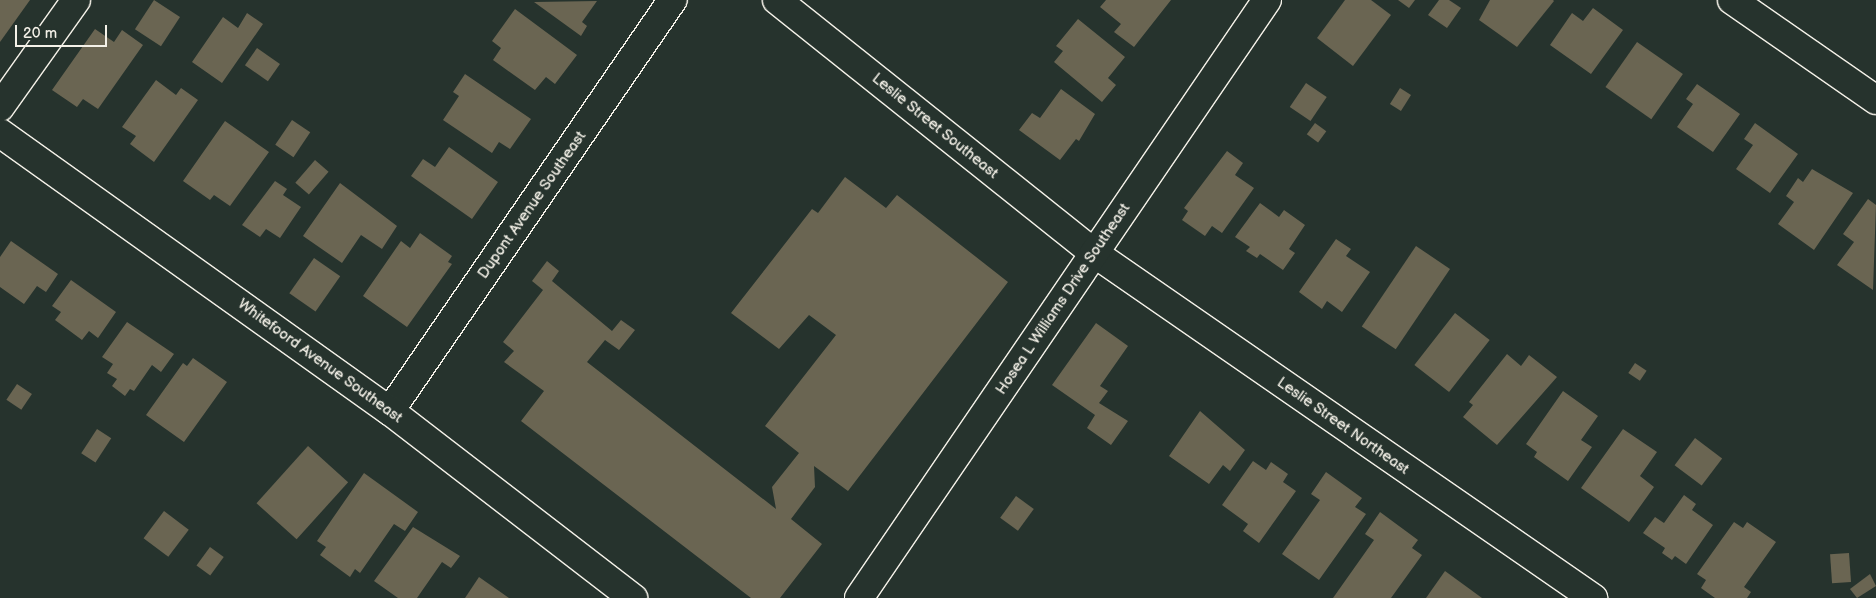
<!DOCTYPE html>
<html>
<head>
<meta charset="utf-8">
<style>
  body { margin:0 }
  #map { position:relative; width:1876px; height:598px; overflow:hidden; background:#26332d; font-family:"Balsamiq Sans",sans-serif }
  div>[style] { position:absolute }
  [style*='--x'] { left:calc(var(--x)*1px); top:calc(var(--y)*1px); width:calc(var(--w)*1px); rotate:calc(var(--a)*1deg) }
  .building>* { inset:0; background:#6a6552; transform-origin:0 0 }
  .roads { filter:drop-shadow(1px 0 #f4f1e8) drop-shadow(-1px 0 #f4f1e8) drop-shadow(0 1px #f4f1e8) drop-shadow(0 -1px #f4f1e8) }
  .street>* { height:28px; margin:-14px; padding:0 14px; transform-origin:14px; border-radius:14px; background:#26332d }
  .secondary>* { height:28px; margin:-14px; padding:0 14px; transform-origin:14px; border-radius:14px; background:#26332d }
  span { translate:-50% -50%; white-space:nowrap; text-align:center; line-height:1.15; -webkit-text-stroke:4px #26332d; paint-order:stroke }
  .street-label { font-size:15px; color:#f4f1e8 }
  .scale { position:absolute; left:15px; top:25px; width:92px; height:22px; box-sizing:border-box; border:2px solid #f4f1e8; border-top:0; padding-left:6px; font-size:15px; line-height:18px; white-space:nowrap; color:#f4f1e8; -webkit-text-stroke:4px #26332d; paint-order:stroke }
</style>
</head>
<body>
<div id="map">
  <div class="building">
    <i style="clip-path:polygon(0 0,30px 0,0 42px)"></i>
    <i style="left:154px;top:0;width:31px;height:35px;rotate:33deg"></i>
    <i style="clip-path:polygon(1106px 0,1171px 0,1134px 47px,1114px 32px,1121px 24px,1100px 7px)"></i>
    <i style="clip-path:polygon(1345px 0,1371px 0,1391px 15px,1353px 66px,1317px 38px)"></i>
    <i style="clip-path:polygon(1398px 0,1415px 0,1409px 8px)"></i>
    <i style="clip-path:polygon(1439px 0,1449px 0,1461px 8px,1447px 28px,1428px 15px)"></i>
    <i style="clip-path:polygon(1490px 0,1553px 0,1554px 1px,1517px 47px,1479px 20px)"></i>
    <i style="clip-path:polygon(597px 1px,582px 22px,587px 26px,581px 36px,534px 2px)"></i>
    <i style="clip-path:polygon(1593px 8px,1623px 30px,1591px 74px,1550px 45px,1572px 13px,1583px 21px)"></i>
    <i style="clip-path:polygon(515px 9px,577px 55px,555px 84px,546px 77px,535px 90px,493px 60px,501px 48px,492px 41px)"></i>
    <i style="clip-path:polygon(247px 13px,263px 24px,222px 83px,192px 62px,223px 17px,238px 28px)"></i>
    <i style="clip-path:polygon(1078px 19px,1125px 57px,1108px 78px,1116px 85px,1102px 102px,1054px 62px,1063px 51px,1056px 46px)"></i>
    <i style="clip-path:polygon(95px 29px,114px 42px,122px 30px,143px 45px,98px 109px,83px 99px,77px 107px,52px 90px)"></i>
    <i style="left:1637px;top:42px;width:56px;height:55px;rotate:35deg"></i>
    <i style="left:257px;top:48px;width:28px;height:21px;rotate:35deg"></i>
    <i style="clip-path:polygon(465px 74px,531px 119px,510px 149px,499px 142px,492px 153px,443px 120px,459px 96px,453px 92px)"></i>
    <i style="clip-path:polygon(156px 80px,176px 95px,181px 88px,198px 100px,154px 162px,130px 144px,136px 136px,122px 127px)"></i>
    <i style="left:1306px;top:83px;width:25px;height:29px;rotate:34deg"></i>
    <i style="clip-path:polygon(1697px 84px,1740px 114px,1713px 152px,1677px 127px,1693px 104px,1686px 99px)"></i>
    <i style="left:1400px;top:88px;width:13px;height:19px;rotate:32deg"></i>
    <i style="clip-path:polygon(1061px 89px,1095px 114px,1079px 141px,1076px 139px,1060px 160px,1019px 130px,1032px 113px,1040px 118px)"></i>
    <i style="left:292px;top:120px;width:22px;height:30px;rotate:34deg"></i>
    <i style="clip-path:polygon(225px 121px,269px 152px,230px 206px,214px 195px,210px 200px,183px 181px)"></i>
    <i style="left:1315px;top:123px;width:14px;height:14px;rotate:36deg"></i>
    <i style="clip-path:polygon(1755px 123px,1798px 154px,1770px 193px,1736px 169px,1753px 145px,1744px 139px)"></i>
    <i style="clip-path:polygon(449px 147px,498px 182px,472px 219px,411px 176px,423px 159px,435px 167px)"></i>
    <i style="clip-path:polygon(1227px 151px,1243px 163px,1235px 175px,1254px 188px,1222px 233px,1212px 226px,1205px 236px,1182px 220px,1188px 211px,1184px 208px)"></i>
    <i style="left:315px;top:160px;width:18px;height:30px;rotate:41deg"></i>
    <i style="clip-path:polygon(1812px 169px,1853px 193px,1814px 250px,1778px 224px,1794px 202px,1786px 196px,1798px 178px,1803px 182px)"></i>
    <i style="clip-path:polygon(845px 177px,886px 208px,897px 195px,1008px 282px,848px 491px,814px 466px,815px 487px,791px 519px,822px 544px,780px 598px,751px 598px,521px 421px,544px 391px,504px 362px,514px 351px,503px 342px,543px 290px,532px 281px,547px 261px,559px 271px,552px 281px,612px 331px,621px 320px,635px 330px,619px 350px,605px 340px,587px 362px,776px 509px,772px 487px,799px 453px,765px 426px,836px 335px,809px 315px,779px 349px,731px 313px,812px 209px,818px 213px)"></i>
    <i style="clip-path:polygon(275px 181px,287px 189px,283px 195px,301px 207px,280px 238px,266px 229px,260px 237px,242px 225px)"></i>
    <i style="clip-path:polygon(340px 183px,397px 226px,382px 249px,361px 235px,342px 263px,303px 236px)"></i>
    <i style="clip-path:polygon(1868px 199px,1876px 205px,1873px 290px,1837px 265px,1854px 242px,1843px 234px)"></i>
    <i style="clip-path:polygon(1260px 203px,1279px 217px,1284px 210px,1305px 225px,1289px 249px,1295px 253px,1283px 270px,1260px 254px,1257px 258px,1246px 251px,1250px 247px,1235px 237px)"></i>
    <i style="clip-path:polygon(420px 233px,452px 256px,448px 262px,452px 264px,407px 327px,363px 296px,401px 241px,410px 248px)"></i>
    <i style="clip-path:polygon(1336px 239px,1351px 249px,1346px 256px,1370px 272px,1342px 312px,1327px 301px,1322px 309px,1299px 292px)"></i>
    <i style="clip-path:polygon(11px 241px,58px 274px,46px 292px,37px 286px,24px 304px,0 287px,0 257px)"></i>
    <i style="left:1416px;top:246px;width:41px;height:97px;rotate:34deg"></i>
    <i style="left:314px;top:258px;width:32px;height:43px;rotate:35deg"></i>
    <i style="clip-path:polygon(71px 280px,116px 312px,98px 338px,89px 331px,82px 340px,55px 320px,61px 312px,52px 306px)"></i>
    <i style="left:1455px;top:313px;width:44px;height:66px;rotate:38deg"></i>
    <i style="clip-path:polygon(127px 322px,174px 354px,161px 372px,152px 365px,134px 391px,130px 389px,125px 396px,112px 386px,117px 379px,107px 373px,113px 364px,102px 357px)"></i>
    <i style="clip-path:polygon(1096px 323px,1128px 346px,1100px 386px,1108px 391px,1099px 403px,1128px 421px,1111px 445px,1087px 428px,1095px 415px,1052px 385px)"></i>
    <i style="clip-path:polygon(1507px 354px,1521px 366px,1529px 355px,1557px 377px,1497px 445px,1463px 417px,1473px 405px,1469px 402px)"></i>
    <i style="clip-path:polygon(193px 358px,227px 382px,184px 442px,146px 415px,183px 363px,187px 366px)"></i>
    <i style="left:1635px;top:363px;width:14px;height:12px;rotate:34deg"></i>
    <i style="left:17px;top:384px;width:18px;height:19px;rotate:34deg"></i>
    <i style="clip-path:polygon(1563px 391px,1598px 416px,1581px 440px,1592px 447px,1568px 481px,1534px 457px,1537px 452px,1526px 444px)"></i>
    <i style="clip-path:polygon(1200px 411px,1245px 450px,1230px 471px,1223px 465px,1209px 484px,1169px 456px)"></i>
    <i style="left:97px;top:429px;width:17px;height:29px;rotate:33deg"></i>
    <i style="clip-path:polygon(1623px 429px,1657px 452px,1640px 476px,1654px 487px,1629px 522px,1581px 488px)"></i>
    <i style="left:1695px;top:438px;width:34px;height:34px;rotate:37deg"></i>
    <i style="left:308px;top:446px;width:54px;height:77px;rotate:42deg"></i>
    <i style="clip-path:polygon(1253px 461px,1266px 470px,1271px 462px,1288px 474px,1283px 482px,1296px 491px,1259px 543px,1243px 531px,1248px 524px,1222px 505px)"></i>
    <i style="clip-path:polygon(1326px 472px,1362px 498px,1355px 507px,1366px 514px,1319px 580px,1282px 554px,1320px 500px,1311px 494px)"></i>
    <i style="clip-path:polygon(364px 473px,418px 512px,405px 531px,394px 524px,360px 573px,355px 569px,350px 577px,320px 555px,326px 547px,317px 541px)"></i>
    <i style="clip-path:polygon(1684px 495px,1696px 504px,1692px 510px,1713px 525px,1686px 564px,1675px 556px,1672px 560px,1662px 553px,1665px 548px,1643px 533px,1655px 517px,1664px 523px)"></i>
    <i style="left:1016px;top:496px;width:22px;height:27px;rotate:36deg"></i>
    <i style="left:164px;top:511px;width:31px;height:34px;rotate:37deg"></i>
    <i style="clip-path:polygon(1380px 512px,1418px 540px,1412px 548px,1422px 555px,1391px 598px,1333px 598px,1374px 540px,1365px 534px)"></i>
    <i style="clip-path:polygon(1734px 522px,1743px 528px,1747px 522px,1776px 542px,1744px 587px,1751px 592px,1747px 598px,1715px 598px,1701px 588px,1706px 580px,1697px 574px)"></i>
    <i style="clip-path:polygon(413px 527px,460px 556px,451px 568px,442px 562px,417px 598px,398px 598px,374px 581px)"></i>
    <i style="left:210px;top:547px;width:17px;height:23px;rotate:36deg"></i>
    <i style="left:1849px;top:553px;width:29px;height:19px;rotate:86deg"></i>
    <i style="clip-path:polygon(1445px 571px,1482px 598px,1426px 598px)"></i>
    <i style="clip-path:polygon(1870px 574px,1876px 586px,1857px 598px,1850px 589px)"></i>
    <i style="clip-path:polygon(479px 577px,509px 598px,465px 598px)"></i>
  </div>
  <div class="roads">
    <div class="street">
      <i style="--x:777;--y:0;--w:406;--a:38.6"></i>
      <i style="--x:1094;--y:253;--w:607;--a:34.66"></i>
      <i style="--x:1732;--y:0;--w:175;--a:34.8"></i>
      <i style="--x:0;--y:107;--w:131;--a:-54.6"></i>
      <i style="--x:390;--y:411;--w:499;--a:-55.5"></i>
    </div>
    <div class="secondary">
      <i style="--x:0;--y:133;--w:479;--a:35.5"></i>
      <i style="--x:390;--y:411;--w:307;--a:37.6"></i>
      <i style="--x:859;--y:598;--w:724;--a:-55.7"></i>
    </div>
  </div>
  <div class="street-label">
    <span style="left:935px;top:126px;rotate:39deg">Leslie Street Southeast</span>
    <span style="left:532px;top:205px;rotate:-55deg">Dupont Avenue Southeast</span>
    <span style="left:1063px;top:299px;rotate:-56deg">Hosea L Williams Drive Southeast</span>
    <span style="left:320px;top:361px;rotate:36deg">Whitefoord Avenue Southeast</span>
    <span style="left:1343px;top:426px;rotate:35deg">Leslie Street Northeast</span>
  </div>
  <div class="scale">20 m</div>
</div>
</body>
</html>
